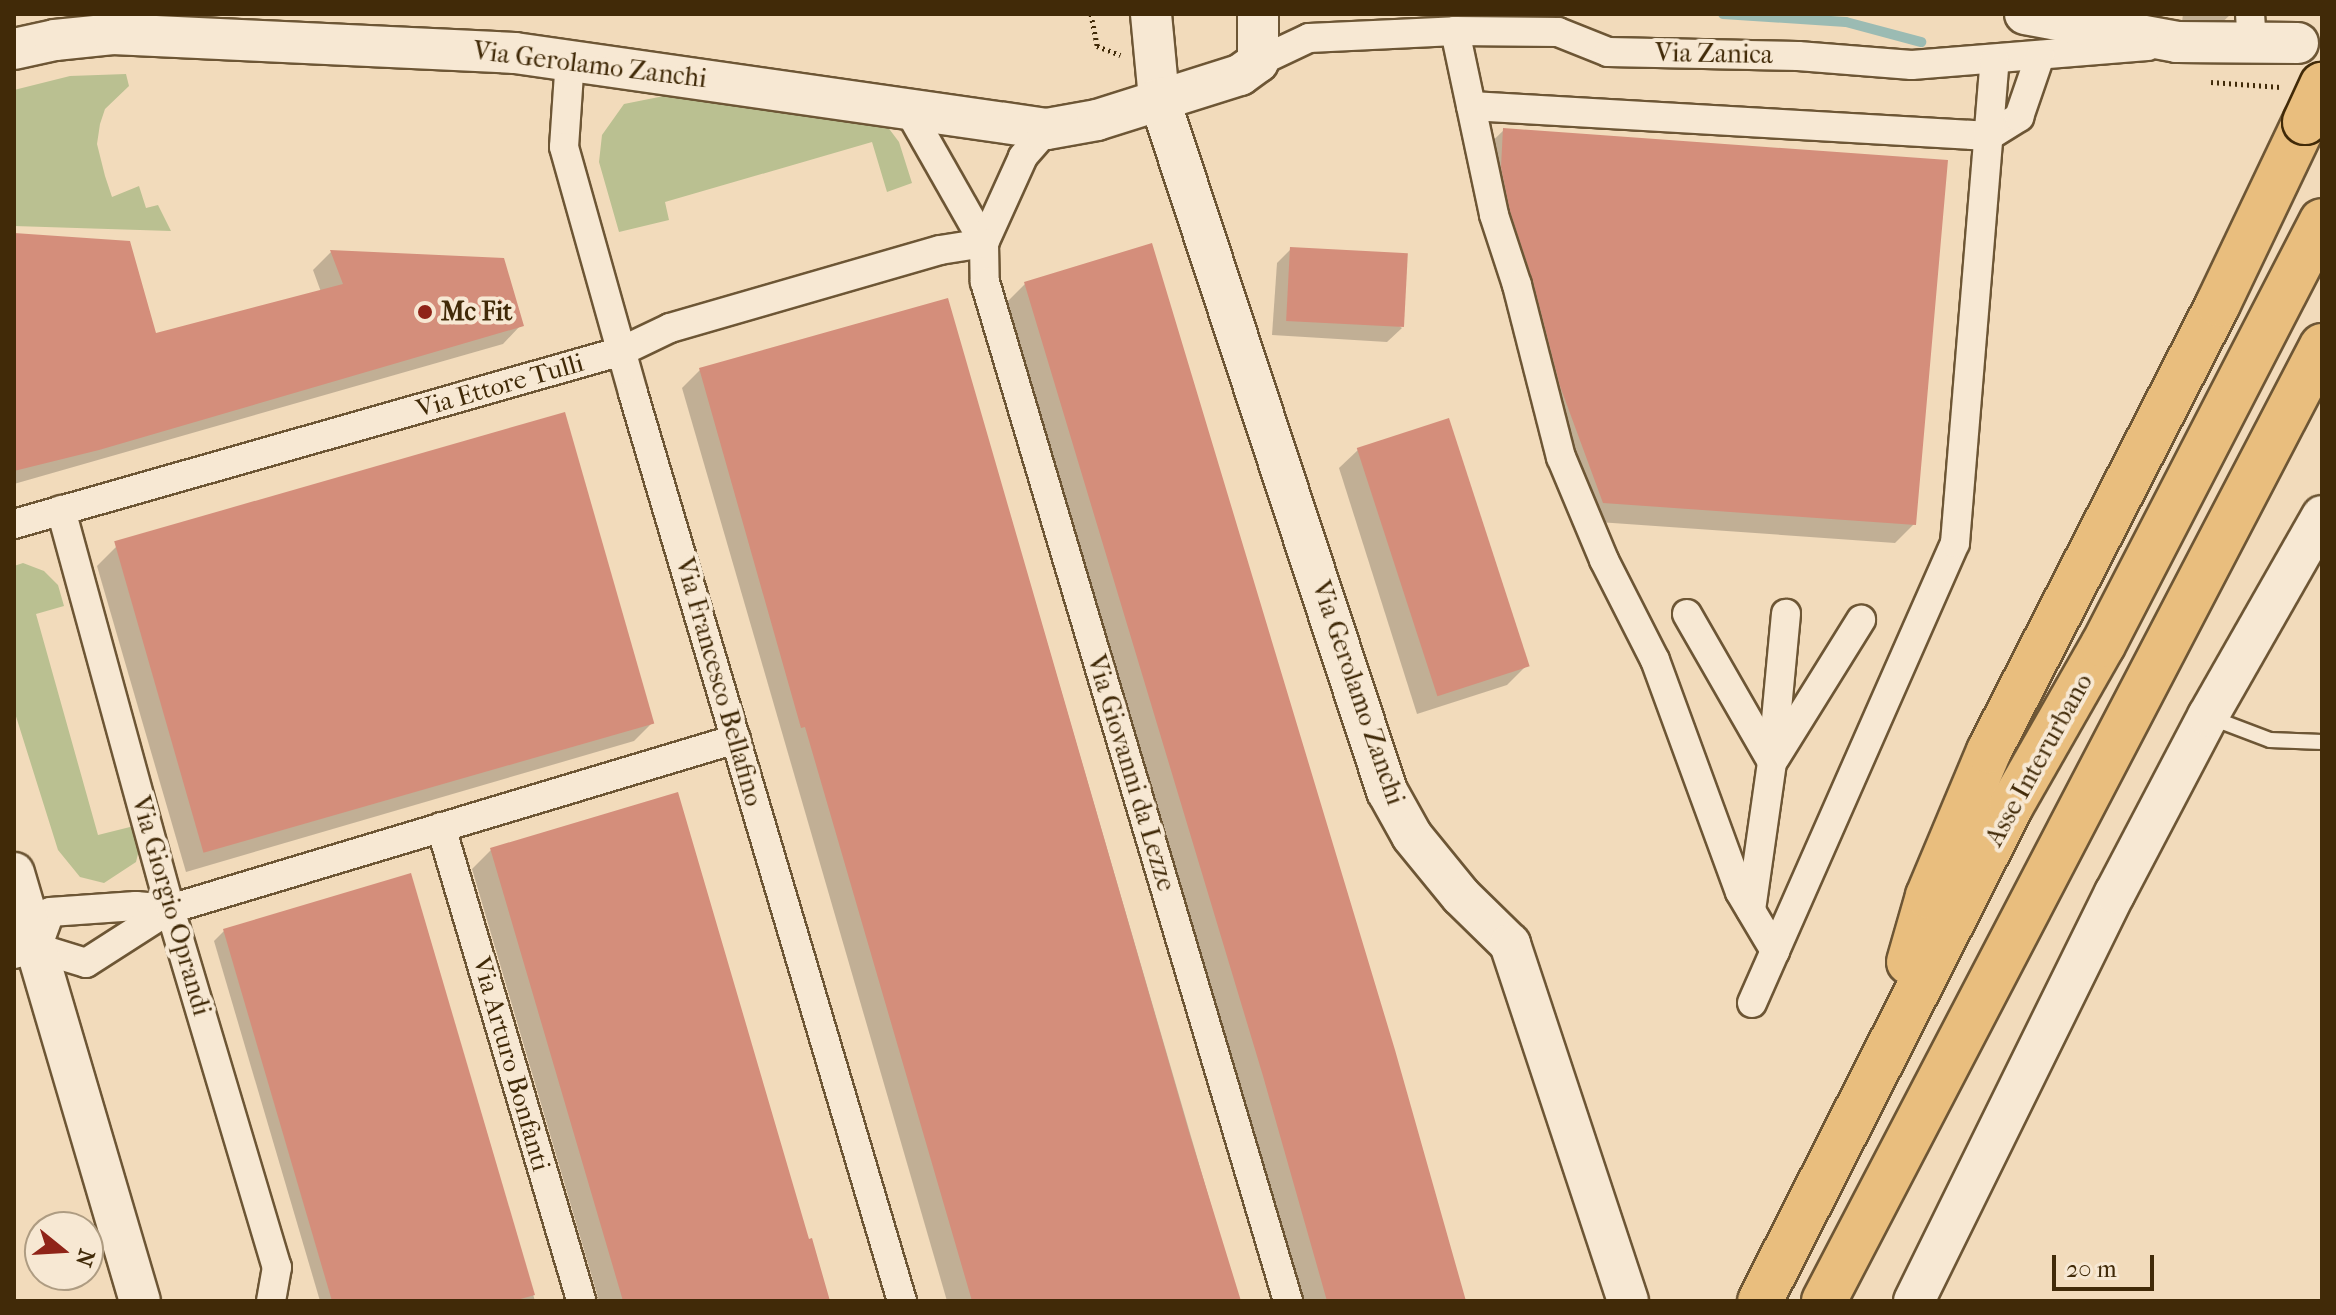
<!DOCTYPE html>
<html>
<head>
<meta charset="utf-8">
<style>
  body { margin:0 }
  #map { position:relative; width:2336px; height:1315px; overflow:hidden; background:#f2dbbb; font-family:"IM FELL French Canon",serif }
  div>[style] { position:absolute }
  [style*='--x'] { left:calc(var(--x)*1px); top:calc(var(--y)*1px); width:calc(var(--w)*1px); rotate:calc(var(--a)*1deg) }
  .green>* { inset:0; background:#bac091 }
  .shadow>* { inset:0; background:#0003 }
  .stream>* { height:10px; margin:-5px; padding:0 5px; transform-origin:5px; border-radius:5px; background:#9bbbb3 }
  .building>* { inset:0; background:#d48e7b; transform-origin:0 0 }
  .path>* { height:5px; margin-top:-2.5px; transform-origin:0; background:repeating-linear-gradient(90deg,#412a08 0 2px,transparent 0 6px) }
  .roads { filter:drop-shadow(2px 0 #6d5635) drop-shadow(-2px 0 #6d5635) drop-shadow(0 2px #6d5635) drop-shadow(0 -2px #6d5635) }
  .lane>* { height:14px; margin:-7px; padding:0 7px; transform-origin:7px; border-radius:7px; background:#f7e8d3 }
  .street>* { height:28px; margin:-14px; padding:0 14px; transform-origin:14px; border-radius:14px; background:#f7e8d3 }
  .secondary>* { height:40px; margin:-20px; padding:0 20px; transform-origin:20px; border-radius:20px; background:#f7e8d3 }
  .highway>* { height:44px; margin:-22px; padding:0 22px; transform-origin:22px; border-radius:22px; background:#e9be7e }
  .bridges { filter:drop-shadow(2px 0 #412a08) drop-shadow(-2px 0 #412a08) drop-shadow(0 2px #412a08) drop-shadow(0 -2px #412a08) }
  .highway-bridge>* { height:44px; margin:-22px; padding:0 22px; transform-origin:22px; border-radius:22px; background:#e9be7e }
  .dots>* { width:22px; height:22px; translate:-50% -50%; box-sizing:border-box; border:4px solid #f7e8d3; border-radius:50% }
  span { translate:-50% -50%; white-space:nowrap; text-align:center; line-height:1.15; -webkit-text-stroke:8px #f7e8d3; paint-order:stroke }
  .street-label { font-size:26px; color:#412a08 }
  .poi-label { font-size:26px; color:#412a08; font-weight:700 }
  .left { translate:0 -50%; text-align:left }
  .frame { position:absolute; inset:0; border:16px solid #412a08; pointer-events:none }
  .north { position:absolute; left:24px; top:1211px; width:80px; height:80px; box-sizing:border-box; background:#f7e8d3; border:2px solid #ae9c82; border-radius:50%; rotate:108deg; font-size:22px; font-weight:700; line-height:32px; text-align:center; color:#412a08 }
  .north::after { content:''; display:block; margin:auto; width:28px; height:36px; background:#8f2418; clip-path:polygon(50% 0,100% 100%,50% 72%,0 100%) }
  .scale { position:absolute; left:2052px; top:1255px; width:102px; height:36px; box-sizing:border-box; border:4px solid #412a08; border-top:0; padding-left:10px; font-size:24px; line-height:28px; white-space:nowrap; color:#412a08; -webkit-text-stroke:6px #f7e8d3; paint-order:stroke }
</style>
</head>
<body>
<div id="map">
  <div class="green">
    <i style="clip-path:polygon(126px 74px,129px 86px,105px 109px,100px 124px,97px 144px,105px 176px,112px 197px,139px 186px,146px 208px,158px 205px,171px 231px,14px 226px,14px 90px,70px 76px)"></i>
    <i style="clip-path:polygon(684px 92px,884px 122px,899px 142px,912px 183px,887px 192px,872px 142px,665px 202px,669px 220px,619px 232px,599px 162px,602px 135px,624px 104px)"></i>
    <i style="clip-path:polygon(23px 563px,44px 571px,58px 585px,64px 606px,36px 614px,98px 835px,138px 825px,142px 837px,136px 862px,104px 883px,80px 877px,58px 850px,14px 710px,14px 566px)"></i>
  </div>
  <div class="shadow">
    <i style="clip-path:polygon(2183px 14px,2231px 14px,2212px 32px,2181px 30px)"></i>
    <i style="clip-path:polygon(1504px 130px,1914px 524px,1895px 543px,1584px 521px,1485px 148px)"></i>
    <i style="clip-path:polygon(14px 236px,155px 336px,321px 292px,313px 270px,331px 252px,521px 325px,503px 344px,14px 484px)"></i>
    <i style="clip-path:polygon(1291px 249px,1402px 328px,1387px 342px,1272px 335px,1277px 263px)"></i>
    <i style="clip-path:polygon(1025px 284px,1464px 1301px,1303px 1301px,1006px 303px)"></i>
    <i style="clip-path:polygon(947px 300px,1239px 1301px,947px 1301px,682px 388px,700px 370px)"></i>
    <i style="clip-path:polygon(1358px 450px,1526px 666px,1507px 685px,1417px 714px,1339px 468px)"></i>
    <i style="clip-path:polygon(116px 547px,652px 723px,634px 741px,186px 872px,97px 566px)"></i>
    <i style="clip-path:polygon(491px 850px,827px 1301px,599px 1301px,472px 869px)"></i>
    <i style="clip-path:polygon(410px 876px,535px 1301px,320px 1301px,214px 941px,224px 931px)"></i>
  </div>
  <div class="stream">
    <i style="--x:1723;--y:14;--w:123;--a:3.7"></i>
    <i style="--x:1846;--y:22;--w:78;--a:14.9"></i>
  </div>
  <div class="building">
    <i style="clip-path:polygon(1503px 128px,1948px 160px,1916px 525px,1603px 503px,1560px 386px,1533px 281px,1510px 211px,1501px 167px)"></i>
    <i style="clip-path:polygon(14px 233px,130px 241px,156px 333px,343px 284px,330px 250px,504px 258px,524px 326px,99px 450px,14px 471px)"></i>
    <i style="clip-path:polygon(1152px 243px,1395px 1050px,1466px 1301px,1327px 1301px,1263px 1076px,1024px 282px)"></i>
    <i style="left:1290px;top:247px;width:118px;height:74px;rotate:3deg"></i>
    <i style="clip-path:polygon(948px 298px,1189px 1132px,1241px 1301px,972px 1301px,805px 727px,801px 728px,699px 368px)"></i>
    <i style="left:565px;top:412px;width:324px;height:469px;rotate:74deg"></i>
    <i style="left:1449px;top:418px;width:261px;height:97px;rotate:72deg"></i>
    <i style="clip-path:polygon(678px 792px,809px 1239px,812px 1238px,830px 1301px,623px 1301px,490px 848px)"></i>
    <i style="clip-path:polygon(411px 873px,535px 1295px,513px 1301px,332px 1301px,223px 929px)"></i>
  </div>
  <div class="path">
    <i style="--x:1091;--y:14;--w:33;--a:79"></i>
    <i style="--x:1097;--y:46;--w:25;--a:21"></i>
    <i style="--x:2211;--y:82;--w:70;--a:4.1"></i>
  </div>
  <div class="roads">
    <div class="lane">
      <i style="--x:2212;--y:718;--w:62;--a:20.8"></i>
      <i style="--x:2270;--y:740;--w:52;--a:2.2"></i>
    </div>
    <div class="street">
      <i style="--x:2250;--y:14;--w:29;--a:86"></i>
      <i style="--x:1455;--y:31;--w:188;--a:78"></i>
      <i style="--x:1494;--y:215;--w:74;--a:71.8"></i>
      <i style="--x:1517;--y:285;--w:178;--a:75.7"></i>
      <i style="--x:1561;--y:457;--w:112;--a:67.3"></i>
      <i style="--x:1604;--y:560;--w:112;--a:63"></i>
      <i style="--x:1655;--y:660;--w:247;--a:69.9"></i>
      <i style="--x:1740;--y:892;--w:69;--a:59.3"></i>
      <i style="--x:570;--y:59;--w:88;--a:93.9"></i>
      <i style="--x:564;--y:147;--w:255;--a:74.3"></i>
      <i style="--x:633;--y:393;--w:947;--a:73.5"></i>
      <i style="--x:1258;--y:62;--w:56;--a:-25.2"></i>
      <i style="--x:1309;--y:38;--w:146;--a:-2.7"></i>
      <i style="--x:1455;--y:31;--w:103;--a:0.6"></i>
      <i style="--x:1558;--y:32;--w:54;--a:21.8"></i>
      <i style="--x:1608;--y:52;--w:190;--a:1.2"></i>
      <i style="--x:1798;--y:56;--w:114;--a:4.5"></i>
      <i style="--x:1912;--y:65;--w:236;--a:-4.6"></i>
      <i style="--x:1471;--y:106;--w:519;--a:3.31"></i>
      <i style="--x:1989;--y:136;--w:36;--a:-32"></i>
      <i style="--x:2019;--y:117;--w:65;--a:-71"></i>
      <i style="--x:908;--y:109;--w:154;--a:60.4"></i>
      <i style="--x:1047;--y:129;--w:37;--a:131"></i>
      <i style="--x:1023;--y:157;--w:94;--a:114.4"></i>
      <i style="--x:984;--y:243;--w:39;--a:89"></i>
      <i style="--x:985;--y:282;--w:1063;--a:73.44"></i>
      <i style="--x:61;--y:510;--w:414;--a:74.7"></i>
      <i style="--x:170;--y:909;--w:374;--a:73.4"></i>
      <i style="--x:277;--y:1267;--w:35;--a:100"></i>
      <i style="--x:14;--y:524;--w:632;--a:-15.88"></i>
      <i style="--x:622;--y:351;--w:53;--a:-25.6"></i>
      <i style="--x:670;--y:328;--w:281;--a:-16.1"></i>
      <i style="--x:940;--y:250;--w:45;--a:-9"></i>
      <i style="--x:1687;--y:614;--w:171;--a:60.1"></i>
      <i style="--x:1775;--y:758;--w:163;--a:-58.1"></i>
      <i style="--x:441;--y:827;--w:494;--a:73.5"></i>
      <i style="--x:1751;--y:910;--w:149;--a:-81.9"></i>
      <i style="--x:1772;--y:762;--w:149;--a:-84.6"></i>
      <i style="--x:37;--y:948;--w:38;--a:-70"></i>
      <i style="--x:50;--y:912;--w:86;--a:-4"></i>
      <i style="--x:136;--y:906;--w:34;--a:5"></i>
      <i style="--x:14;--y:954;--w:24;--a:-15"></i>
      <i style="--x:37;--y:948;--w:51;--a:17"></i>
      <i style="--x:86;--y:963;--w:100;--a:-32.7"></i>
      <i style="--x:170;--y:909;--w:591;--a:-16.72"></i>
      <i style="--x:1752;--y:1003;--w:503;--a:-66.19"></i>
      <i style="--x:1955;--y:543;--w:484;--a:-85.3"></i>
    </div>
    <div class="secondary">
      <i style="--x:1151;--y:14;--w:84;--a:84.6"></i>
      <i style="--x:1159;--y:98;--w:730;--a:71.79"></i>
      <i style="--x:1387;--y:791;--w:51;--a:60.9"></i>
      <i style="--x:1412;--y:836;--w:77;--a:50.8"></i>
      <i style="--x:1461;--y:896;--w:69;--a:44.4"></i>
      <i style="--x:1510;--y:944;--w:376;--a:71.7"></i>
      <i style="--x:2025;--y:14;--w:155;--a:10.4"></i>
      <i style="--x:2177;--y:42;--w:121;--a:0.5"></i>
      <i style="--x:14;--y:49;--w:42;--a:-12.4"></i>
      <i style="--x:55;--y:40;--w:58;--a:-5.9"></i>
      <i style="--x:113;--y:34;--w:402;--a:2.7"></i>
      <i style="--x:515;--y:53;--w:537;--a:8.13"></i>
      <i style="--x:1047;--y:129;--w:51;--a:-10.2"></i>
      <i style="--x:1097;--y:120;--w:150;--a:-17.5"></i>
      <i style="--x:1240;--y:75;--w:22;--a:-36"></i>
      <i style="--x:1258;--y:62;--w:48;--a:-90"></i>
      <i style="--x:14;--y:873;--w:446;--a:73.6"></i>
      <i style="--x:1914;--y:1301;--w:455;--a:-63.8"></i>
      <i style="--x:2115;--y:893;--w:200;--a:-62.3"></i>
      <i style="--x:2208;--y:716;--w:230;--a:-60.3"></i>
    </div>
    <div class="highway">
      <i style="--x:1909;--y:962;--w:69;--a:-73.9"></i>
      <i style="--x:1928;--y:896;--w:157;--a:-67.2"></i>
      <i style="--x:1989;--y:751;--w:502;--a:-62.87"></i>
      <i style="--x:2218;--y:304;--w:202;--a:-64.5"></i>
      <i style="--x:1760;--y:1301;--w:555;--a:-63.11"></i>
      <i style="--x:2011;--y:806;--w:185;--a:-60.3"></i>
      <i style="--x:2103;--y:645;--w:477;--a:-62.7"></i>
      <i style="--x:1824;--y:1301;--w:1077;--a:-62.46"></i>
    </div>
  </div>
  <div class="bridges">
    <div class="highway-bridge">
      <i style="--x:2305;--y:122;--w:41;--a:-65.3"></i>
    </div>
  </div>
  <div class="dots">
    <i style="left:425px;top:312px;background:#8f2418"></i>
  </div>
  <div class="street-label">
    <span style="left:1714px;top:54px;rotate:1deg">Via Zanica</span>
    <span style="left:590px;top:65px;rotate:7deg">Via Gerolamo Zanchi</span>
    <span style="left:500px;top:386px;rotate:-16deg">Via Ettore Tulli</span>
    <span style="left:719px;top:682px;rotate:74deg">Via Francesco Bellafino</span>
    <span style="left:1358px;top:693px;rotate:71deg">Via Gerolamo Zanchi</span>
    <span style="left:2039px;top:760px;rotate:-61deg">Asse Interurbano</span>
    <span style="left:1131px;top:773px;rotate:73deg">Via Giovanni da Lezze</span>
    <span style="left:171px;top:906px;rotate:74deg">Via Giorgio Oprandi</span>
    <span style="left:511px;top:1064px;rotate:74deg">Via Arturo Bonfanti</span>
  </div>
  <div class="poi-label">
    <span class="left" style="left:441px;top:312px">Mc Fit</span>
  </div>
  <div class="frame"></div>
  <div class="north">N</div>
  <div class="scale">20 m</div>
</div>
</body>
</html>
